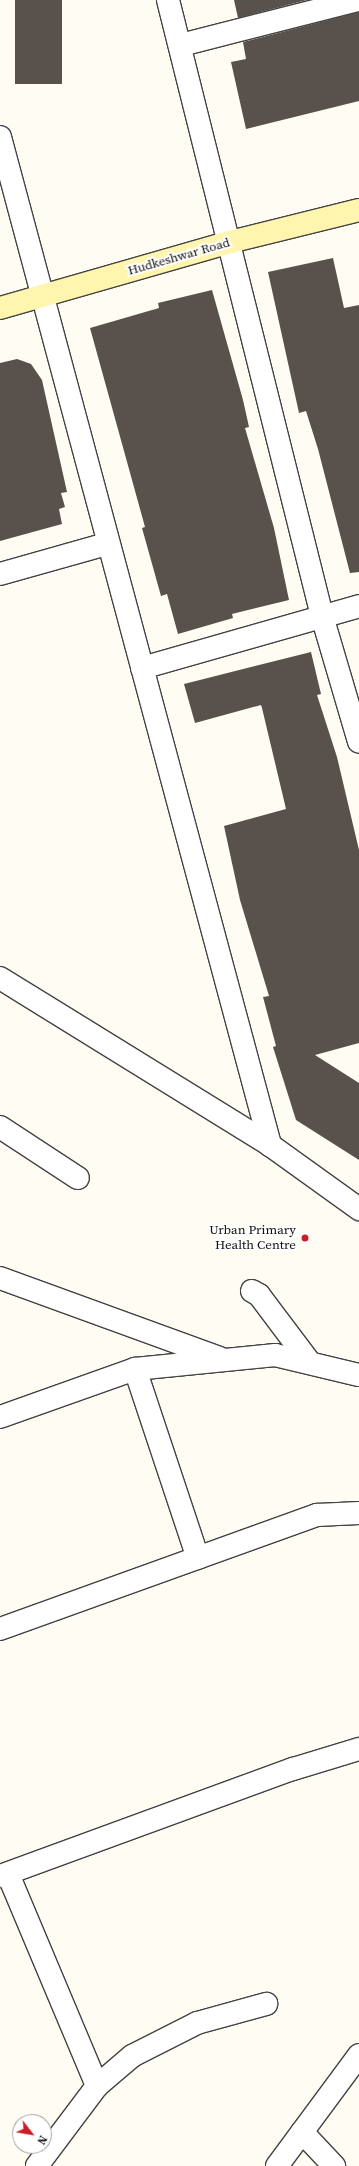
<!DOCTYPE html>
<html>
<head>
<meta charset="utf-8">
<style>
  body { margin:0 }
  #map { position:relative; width:359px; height:2166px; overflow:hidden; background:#fffcf3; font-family:"Source Serif 4",serif }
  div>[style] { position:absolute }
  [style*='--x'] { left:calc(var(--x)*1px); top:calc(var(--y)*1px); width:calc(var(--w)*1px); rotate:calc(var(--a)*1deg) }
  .building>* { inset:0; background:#59514b; transform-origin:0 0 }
  .roads { filter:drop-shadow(1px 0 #434343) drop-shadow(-1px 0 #434343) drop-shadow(0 1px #434343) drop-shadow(0 -1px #434343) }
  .minor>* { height:22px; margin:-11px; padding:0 11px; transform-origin:11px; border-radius:11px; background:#fff }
  .secondary>* { height:22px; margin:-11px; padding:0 11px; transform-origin:11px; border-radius:11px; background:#fff5ae }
  .dots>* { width:11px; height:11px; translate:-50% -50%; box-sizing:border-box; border:2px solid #fff; border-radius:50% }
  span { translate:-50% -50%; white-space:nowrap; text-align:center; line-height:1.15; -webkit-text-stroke:4px #fff; paint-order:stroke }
  .street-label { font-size:13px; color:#101010 }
  .poi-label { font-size:13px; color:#101010 }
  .right { translate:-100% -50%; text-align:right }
  .north { position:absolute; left:12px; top:2114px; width:40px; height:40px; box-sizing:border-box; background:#fff; border:1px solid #9f9f9f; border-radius:50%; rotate:121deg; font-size:11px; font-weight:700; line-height:16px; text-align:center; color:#101010 }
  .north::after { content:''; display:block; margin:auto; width:14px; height:18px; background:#cb1d27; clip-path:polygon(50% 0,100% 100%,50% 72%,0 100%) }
</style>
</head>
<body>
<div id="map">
  <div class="building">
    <i style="left:15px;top:0;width:47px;height:84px"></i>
    <i style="clip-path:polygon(234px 0,307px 0,238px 18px)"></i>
    <i style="clip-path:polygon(359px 12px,359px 101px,246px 129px,231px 62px,246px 59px,243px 42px)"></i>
    <i style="clip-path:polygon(333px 258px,344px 308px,359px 305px,359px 572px,350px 573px,318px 449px,306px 411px,299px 413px,268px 272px)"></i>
    <i style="clip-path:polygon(212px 290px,243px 400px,249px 427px,245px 428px,274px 528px,289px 600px,232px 614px,233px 618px,178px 634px,167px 594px,161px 596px,142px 528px,145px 527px,90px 328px,159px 308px,158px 303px)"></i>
    <i style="clip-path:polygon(17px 359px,31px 364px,42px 380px,67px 492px,61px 493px,65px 507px,59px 509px,62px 524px,0 541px,0 363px)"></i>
    <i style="clip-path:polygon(311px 652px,321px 694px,317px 695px,337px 757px,359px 850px,359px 1043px,315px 1055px,359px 1083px,359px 1160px,296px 1120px,273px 1047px,276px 1046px,263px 997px,269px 996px,240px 900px,224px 826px,286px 809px,262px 708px,261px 705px,195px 723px,184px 684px)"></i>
  </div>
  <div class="roads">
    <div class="minor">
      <i style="--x:168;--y:0;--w:635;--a:75.96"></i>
      <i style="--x:322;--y:616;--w:131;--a:73.6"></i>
      <i style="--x:181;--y:45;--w:182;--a:-14.3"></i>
      <i style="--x:0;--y:137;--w:1044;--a:75"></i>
      <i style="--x:0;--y:574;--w:111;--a:-15.7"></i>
      <i style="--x:142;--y:668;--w:226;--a:-15.9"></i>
      <i style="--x:0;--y:978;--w:317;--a:31.7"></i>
      <i style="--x:270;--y:1145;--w:110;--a:35.7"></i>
      <i style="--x:0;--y:1127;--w:93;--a:33.2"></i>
      <i style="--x:0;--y:1278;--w:234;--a:20"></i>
      <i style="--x:252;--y:1291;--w:8;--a:30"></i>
      <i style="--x:259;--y:1295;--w:85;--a:53.1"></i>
      <i style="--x:135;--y:1369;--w:199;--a:71.6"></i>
      <i style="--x:0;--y:1417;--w:143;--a:-19.6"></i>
      <i style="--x:135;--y:1369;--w:141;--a:-5.7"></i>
      <i style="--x:275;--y:1355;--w:86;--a:13.4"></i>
      <i style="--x:0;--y:1629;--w:337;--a:-19.8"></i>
      <i style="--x:317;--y:1515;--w:42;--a:-2.7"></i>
      <i style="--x:8;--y:1874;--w:230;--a:67.2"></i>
      <i style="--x:97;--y:2086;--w:100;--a:126.9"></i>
      <i style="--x:0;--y:1876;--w:312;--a:-20.1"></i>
      <i style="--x:293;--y:1769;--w:69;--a:-16.9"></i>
      <i style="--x:97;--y:2086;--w:46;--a:-40.6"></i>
      <i style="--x:132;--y:2056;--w:73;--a:-26.9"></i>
      <i style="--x:197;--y:2023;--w:72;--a:-15.4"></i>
      <i style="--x:302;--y:2132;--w:47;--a:46.7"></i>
      <i style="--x:277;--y:2166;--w:138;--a:-53.5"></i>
    </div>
    <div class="secondary">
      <i style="--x:0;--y:308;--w:239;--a:-16"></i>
      <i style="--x:230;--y:242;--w:133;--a:-13.9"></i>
    </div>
  </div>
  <div class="dots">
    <i style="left:305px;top:1238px;background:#cb1d27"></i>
  </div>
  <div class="street-label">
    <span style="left:179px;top:257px;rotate:-16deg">Hudkeshwar Road</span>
  </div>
  <div class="poi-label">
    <span class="right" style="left:296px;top:1238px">Urban Primary<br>Health Centre</span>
  </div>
  <div class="north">N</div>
</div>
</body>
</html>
